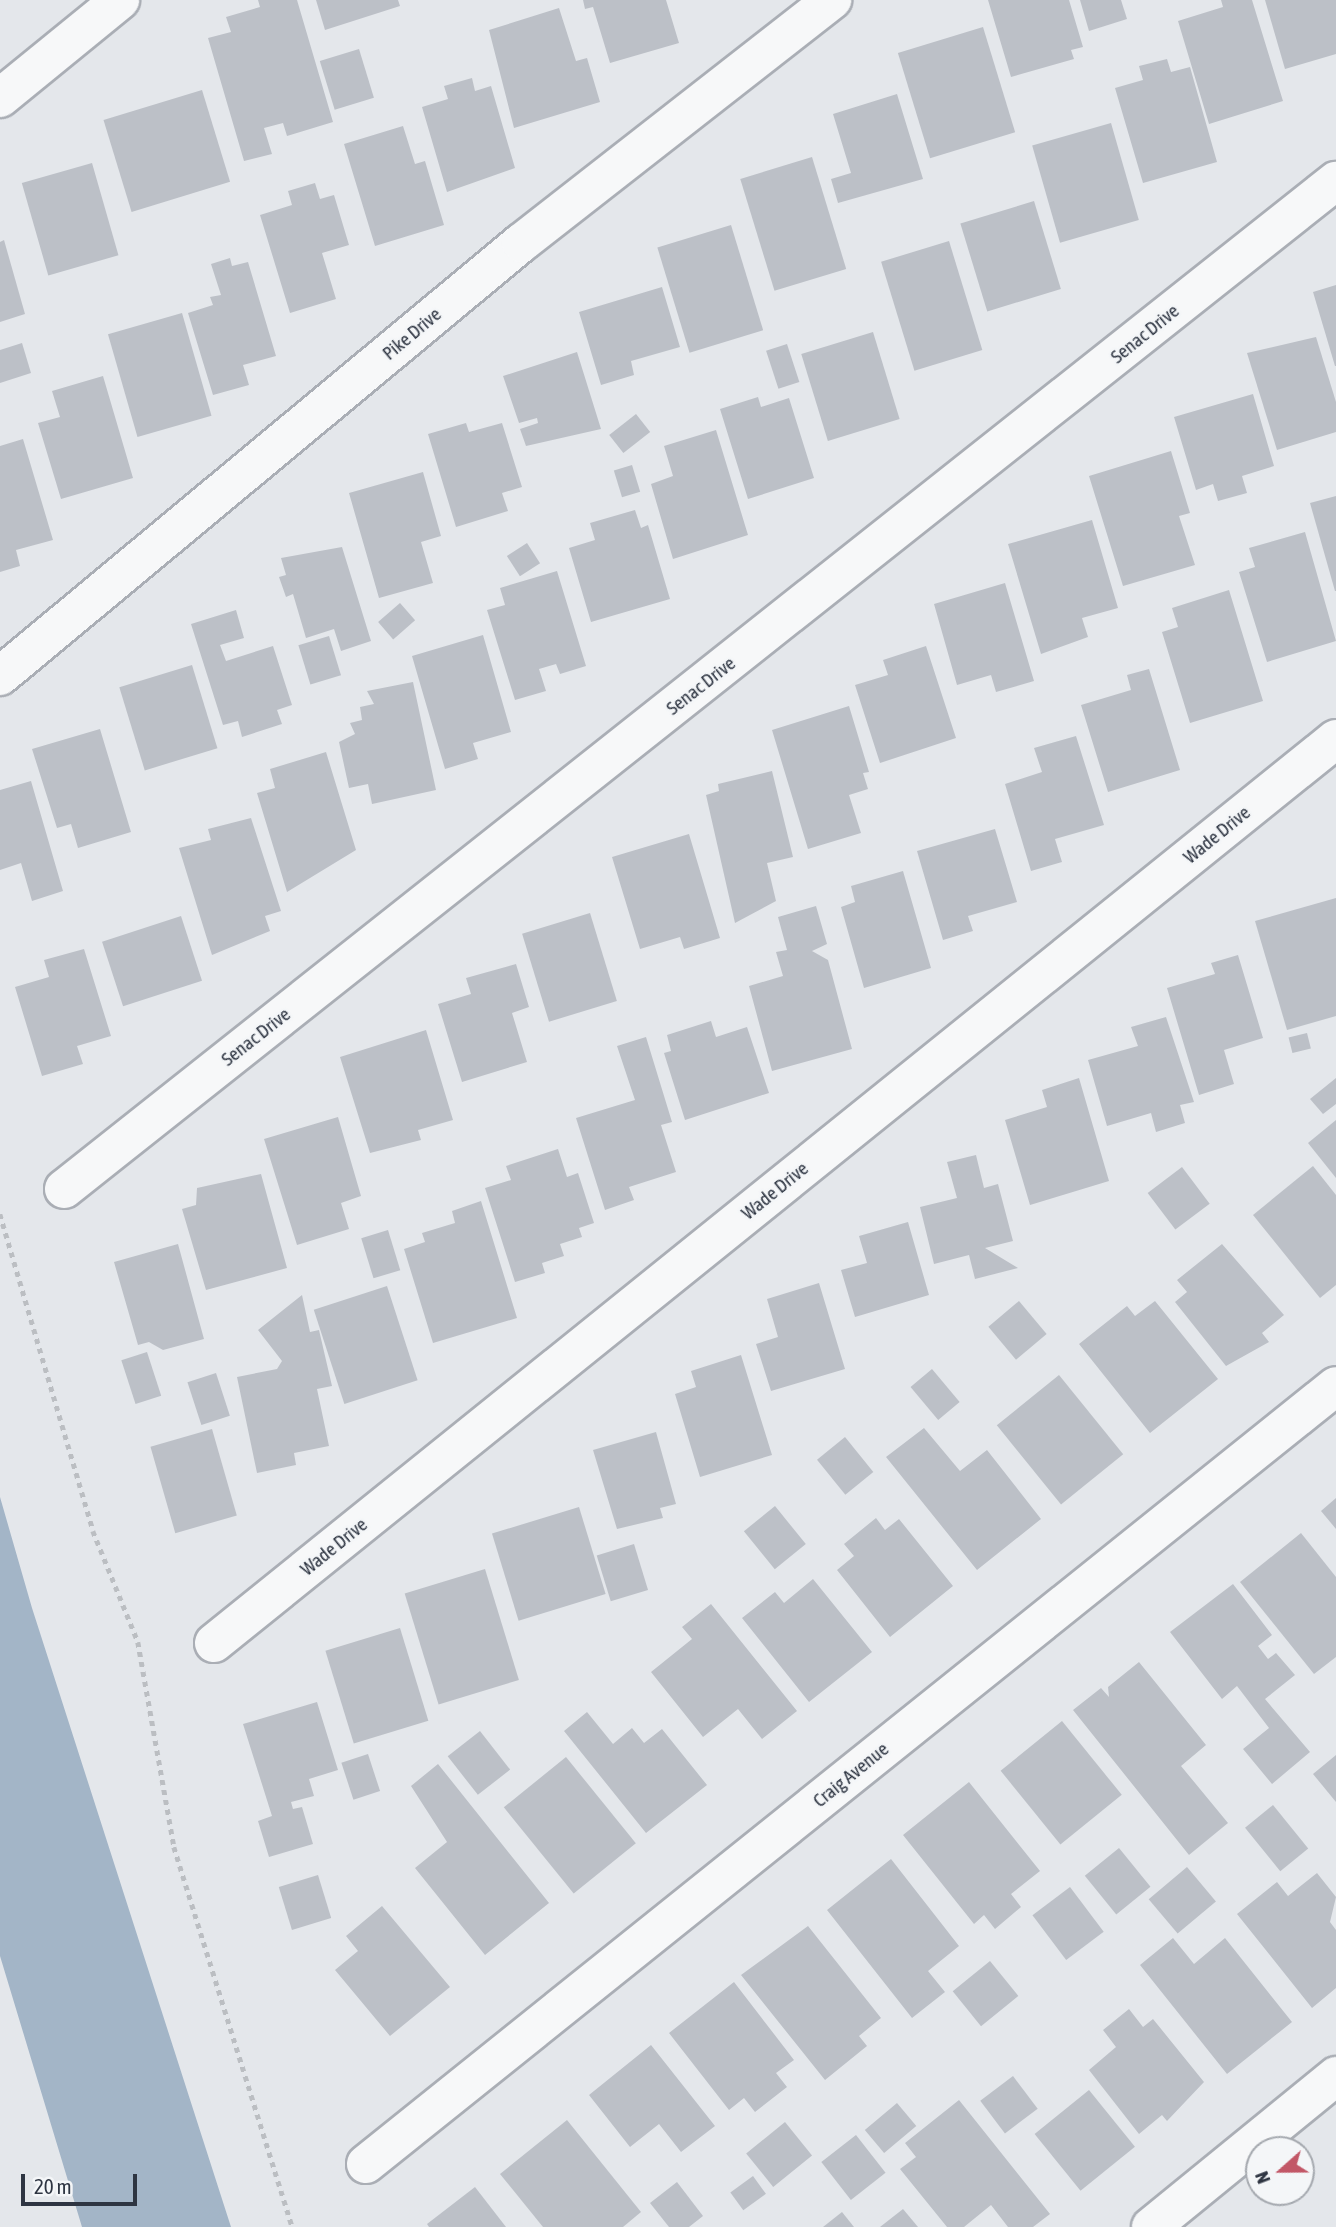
<!DOCTYPE html>
<html>
<head>
<meta charset="utf-8">
<style>
  body { margin:0 }
  #map { position:relative; width:1336px; height:2227px; overflow:hidden; background:#e4e7eb; font-family:"Asap Condensed",sans-serif }
  div>[style] { position:absolute }
  [style*='--x'] { left:calc(var(--x)*1px); top:calc(var(--y)*1px); width:calc(var(--w)*1px); rotate:calc(var(--a)*1deg) }
  .water>* { inset:0; background:#a3b5c7 }
  .building>* { inset:0; background:#bcc0c7; transform-origin:0 0 }
  .path>* { height:4.5px; margin-top:-2.25px; transform-origin:0; background:repeating-linear-gradient(90deg,#bbbec2 0 5px,transparent 0 10px) }
  .roads { filter:drop-shadow(2px 0 #aaaeb5) drop-shadow(-2px 0 #aaaeb5) drop-shadow(0 2px #aaaeb5) drop-shadow(0 -2px #aaaeb5) }
  .minor>* { height:38px; margin:-19px; padding:0 19px; transform-origin:19px; border-radius:19px; background:#f7f8f9 }
  span { translate:-50% -50%; white-space:nowrap; text-align:center; line-height:1.15; -webkit-text-stroke:5px #f4f6f8; paint-order:stroke }
  .street-label { font-size:19px; color:#2e3542 }
  .north { position:absolute; left:1245px; top:2136px; width:70px; height:70px; box-sizing:border-box; background:#f4f6f8; border:2px solid #a5a9af; border-radius:50%; rotate:249deg; font-size:19px; font-weight:700; line-height:28px; text-align:center; color:#2e3542 }
  .north::after { content:''; display:block; margin:auto; width:24px; height:32px; background:#c25767; clip-path:polygon(50% 0,100% 100%,50% 72%,0 100%) }
  .scale { position:absolute; left:21px; top:2174px; width:116px; height:32px; box-sizing:border-box; border:4px solid #2e3542; border-top:0; padding-left:9px; font-size:21px; line-height:24px; white-space:nowrap; color:#2e3542; -webkit-text-stroke:5px #f4f6f8; paint-order:stroke }
</style>
</head>
<body>
<div id="map">
  <div class="water">
    <i style="clip-path:polygon(0 1497px,32px 1608px,231px 2227px,82px 2227px,0 1956px)"></i>
  </div>
  <div class="building">
    <i style="clip-path:polygon(258px 0,297px 0,333px 122px,287px 136px,283px 123px,264px 128px,272px 154px,244px 161px,208px 38px,231px 32px,226px 17px,260px 7px)"></i>
    <i style="clip-path:polygon(316px 0,398px 0,400px 6px,325px 30px)"></i>
    <i style="clip-path:polygon(583px 0,666px 0,679px 43px,610px 63px,593px 7px,585px 9px)"></i>
    <i style="clip-path:polygon(988px 0,1069px 0,1083px 47px,1071px 50px,1074px 59px,1011px 77px)"></i>
    <i style="clip-path:polygon(1080px 0,1121px 0,1127px 19px,1089px 31px)"></i>
    <i style="clip-path:polygon(1221px 0,1252px 0,1283px 101px,1209px 124px,1178px 21px,1223px 7px)"></i>
    <i style="clip-path:polygon(1265px 0,1336px 0,1336px 54px,1285px 69px)"></i>
    <i style="clip-path:polygon(559px 8px,576px 61px,587px 58px,600px 102px,514px 128px,489px 30px)"></i>
    <i style="left:983px;top:27px;width:110px;height:89px;rotate:73deg"></i>
    <i style="left:359px;top:49px;width:51px;height:41px;rotate:73deg"></i>
    <i style="clip-path:polygon(1167px 59px,1171px 72px,1190px 67px,1217px 162px,1143px 183px,1115px 88px,1143px 80px,1139px 66px)"></i>
    <i style="clip-path:polygon(472px 78px,475px 91px,491px 86px,515px 168px,447px 192px,422px 107px,448px 99px,444px 86px)"></i>
    <i style="left:202px;top:90px;width:96px;height:103px;rotate:73deg"></i>
    <i style="clip-path:polygon(897px 94px,923px 179px,838px 203px,831px 179px,851px 173px,833px 114px)"></i>
    <i style="left:1111px;top:123px;width:101px;height:82px;rotate:74deg"></i>
    <i style="clip-path:polygon(403px 126px,415px 164px,425px 161px,444px 225px,375px 246px,344px 144px)"></i>
    <i style="left:812px;top:157px;width:117px;height:75px;rotate:73deg"></i>
    <i style="left:92px;top:163px;width:96px;height:73px;rotate:74deg"></i>
    <i style="clip-path:polygon(315px 183px,320px 199px,334px 195px,349px 245px,322px 253px,336px 299px,290px 313px,260px 215px,292px 205px,288px 191px)"></i>
    <i style="left:1034px;top:201px;width:92px;height:77px;rotate:73deg"></i>
    <i style="left:731px;top:225px;width:110px;height:77px;rotate:73deg"></i>
    <i style="clip-path:polygon(4px 240px,25px 314px,0 322px,0 242px)"></i>
    <i style="left:949px;top:241px;width:114px;height:71px;rotate:73deg"></i>
    <i style="clip-path:polygon(230px 258px,232px 266px,248px 262px,276px 356px,243px 365px,249px 385px,213px 395px,188px 313px,213px 305px,210px 297px,221px 295px,211px 264px)"></i>
    <i style="clip-path:polygon(1336px 285px,1336px 366px,1335px 366px,1313px 292px)"></i>
    <i style="clip-path:polygon(662px 287px,680px 347px,631px 361px,634px 375px,601px 385px,579px 312px)"></i>
    <i style="left:182px;top:313px;width:107px;height:77px;rotate:74deg"></i>
    <i style="left:873px;top:332px;width:91px;height:75px;rotate:73deg"></i>
    <i style="clip-path:polygon(1316px 337px,1336px 402px,1336px 432px,1277px 450px,1247px 353px)"></i>
    <i style="clip-path:polygon(22px 343px,31px 373px,0 383px,0 350px)"></i>
    <i style="left:787px;top:344px;width:40px;height:22px;rotate:72deg"></i>
    <i style="clip-path:polygon(577px 352px,601px 429px,526px 446px,520px 429px,538px 423px,537px 418px,519px 423px,503px 376px)"></i>
    <i style="clip-path:polygon(103px 376px,133px 478px,61px 499px,38px 423px,60px 417px,52px 391px)"></i>
    <i style="clip-path:polygon(1253px 394px,1274px 466px,1242px 476px,1247px 493px,1218px 501px,1213px 484px,1196px 490px,1174px 417px)"></i>
    <i style="clip-path:polygon(758px 397px,761px 407px,789px 398px,814px 478px,748px 499px,720px 409px)"></i>
    <i style="left:636px;top:414px;width:23px;height:34px;rotate:52deg"></i>
    <i style="clip-path:polygon(466px 423px,469px 432px,502px 423px,522px 487px,502px 493px,508px 511px,456px 527px,428px 434px)"></i>
    <i style="clip-path:polygon(716px 430px,748px 535px,673px 559px,651px 484px,673px 476px,664px 446px)"></i>
    <i style="clip-path:polygon(23px 439px,53px 540px,16px 550px,20px 566px,0 572px,0 446px)"></i>
    <i style="clip-path:polygon(1171px 451px,1190px 513px,1179px 516px,1195px 565px,1123px 586px,1089px 476px)"></i>
    <i style="left:632px;top:465px;width:28px;height:19px;rotate:73deg"></i>
    <i style="clip-path:polygon(423px 472px,441px 536px,421px 542px,433px 583px,379px 598px,349px 493px)"></i>
    <i style="clip-path:polygon(1336px 496px,1336px 591px,1335px 591px,1310px 503px)"></i>
    <i style="clip-path:polygon(635px 510px,641px 528px,648px 525px,670px 599px,591px 622px,569px 548px,595px 540px,590px 523px)"></i>
    <i style="clip-path:polygon(1092px 520px,1118px 608px,1082px 618px,1088px 637px,1041px 654px,1008px 544px)"></i>
    <i style="clip-path:polygon(1305px 532px,1336px 641px,1267px 662px,1239px 572px,1255px 567px,1249px 548px)"></i>
    <i style="left:527px;top:543px;width:24px;height:24px;rotate:57deg"></i>
    <i style="clip-path:polygon(342px 547px,371px 641px,341px 651px,334px 629px,306px 638px,293px 594px,286px 597px,279px 577px,286px 575px,281px 558px)"></i>
    <i style="clip-path:polygon(557px 571px,586px 666px,560px 674px,556px 664px,539px 669px,546px 691px,515px 700px,487px 610px,505px 605px,500px 588px)"></i>
    <i style="clip-path:polygon(1005px 583px,1034px 681px,996px 692px,991px 675px,957px 685px,934px 604px)"></i>
    <i style="clip-path:polygon(1229px 590px,1263px 701px,1190px 723px,1162px 632px,1178px 627px,1172px 608px)"></i>
    <i style="left:400px;top:603px;width:23px;height:29px;rotate:49deg"></i>
    <i style="clip-path:polygon(236px 610px,244px 638px,220px 645px,226px 661px,273px 646px,292px 705px,277px 710px,282px 724px,242px 737px,238px 721px,223px 725px,191px 624px)"></i>
    <i style="clip-path:polygon(483px 635px,511px 732px,473px 743px,478px 759px,445px 769px,412px 656px)"></i>
    <i style="left:329px;top:636px;width:41px;height:32px;rotate:73deg"></i>
    <i style="clip-path:polygon(926px 646px,956px 738px,880px 763px,855px 685px,888px 675px,883px 660px)"></i>
    <i style="left:192px;top:665px;width:87px;height:76px;rotate:73deg"></i>
    <i style="clip-path:polygon(1149px 669px,1180px 770px,1108px 792px,1081px 705px,1131px 690px,1127px 675px)"></i>
    <i style="clip-path:polygon(413px 682px,436px 790px,372px 804px,368px 784px,349px 788px,339px 742px,355px 734px,350px 723px,362px 720px,360px 707px,374px 704px,367px 691px)"></i>
    <i style="clip-path:polygon(849px 706px,869px 772px,863px 773px,868px 789px,849px 795px,861px 833px,808px 849px,772px 730px)"></i>
    <i style="clip-path:polygon(100px 729px,131px 832px,78px 848px,71px 824px,57px 828px,32px 749px)"></i>
    <i style="clip-path:polygon(1076px 736px,1104px 825px,1055px 839px,1062px 862px,1031px 871px,1005px 784px,1042px 772px,1034px 748px)"></i>
    <i style="clip-path:polygon(326px 752px,356px 850px,287px 892px,257px 793px,275px 788px,270px 769px)"></i>
    <i style="clip-path:polygon(772px 771px,793px 857px,767px 863px,776px 901px,735px 923px,706px 795px,719px 791px,718px 784px)"></i>
    <i style="clip-path:polygon(31px 781px,63px 891px,32px 901px,21px 863px,0 870px,0 790px)"></i>
    <i style="clip-path:polygon(251px 818px,281px 911px,265px 916px,270px 931px,212px 955px,179px 848px,211px 840px,208px 829px)"></i>
    <i style="clip-path:polygon(995px 829px,1017px 902px,968px 916px,973px 931px,943px 940px,917px 851px)"></i>
    <i style="clip-path:polygon(689px 834px,720px 938px,684px 949px,680px 937px,640px 949px,612px 857px)"></i>
    <i style="clip-path:polygon(903px 871px,931px 968px,864px 988px,841px 907px,855px 902px,851px 886px)"></i>
    <i style="clip-path:polygon(1336px 898px,1336px 1016px,1287px 1030px,1255px 921px)"></i>
    <i style="clip-path:polygon(816px 906px,827px 944px,812px 951px,828px 960px,852px 1049px,772px 1071px,749px 986px,783px 976px,776px 952px,787px 950px,778px 917px)"></i>
    <i style="left:590px;top:913px;width:92px;height:71px;rotate:73deg"></i>
    <i style="left:181px;top:916px;width:68px;height:83px;rotate:72deg"></i>
    <i style="clip-path:polygon(84px 949px,111px 1036px,77px 1046px,83px 1064px,42px 1076px,15px 987px,49px 977px,44px 960px)"></i>
    <i style="clip-path:polygon(1238px 955px,1263px 1038px,1224px 1050px,1234px 1084px,1199px 1095px,1167px 988px,1215px 974px,1211px 963px)"></i>
    <i style="clip-path:polygon(516px 964px,529px 1007px,512px 1013px,527px 1062px,462px 1082px,438px 1004px,471px 994px,466px 978px)"></i>
    <i style="clip-path:polygon(1166px 1017px,1194px 1102px,1180px 1105px,1185px 1123px,1156px 1132px,1151px 1113px,1107px 1126px,1088px 1060px,1138px 1046px,1131px 1027px)"></i>
    <i style="clip-path:polygon(711px 1021px,716px 1037px,747px 1027px,769px 1093px,685px 1120px,664px 1053px,671px 1051px,667px 1035px)"></i>
    <i style="clip-path:polygon(426px 1030px,453px 1120px,418px 1130px,421px 1140px,370px 1153px,340px 1057px)"></i>
    <i style="left:1307px;top:1033px;width:16px;height:19px;rotate:76deg"></i>
    <i style="clip-path:polygon(646px 1037px,672px 1122px,661px 1125px,676px 1172px,629px 1187px,634px 1200px,605px 1210px,576px 1118px,635px 1100px,617px 1046px)"></i>
    <i style="clip-path:polygon(1079px 1078px,1109px 1181px,1030px 1205px,1005px 1120px,1047px 1107px,1042px 1090px)"></i>
    <i style="clip-path:polygon(1336px 1078px,1336px 1104px,1323px 1114px,1310px 1099px)"></i>
    <i style="clip-path:polygon(338px 1117px,361px 1196px,341px 1203px,349px 1229px,297px 1245px,264px 1139px)"></i>
    <i style="clip-path:polygon(1336px 1120px,1336px 1178px,1308px 1143px)"></i>
    <i style="clip-path:polygon(558px 1149px,567px 1177px,578px 1173px,594px 1223px,579px 1228px,582px 1237px,560px 1244px,564px 1256px,542px 1263px,545px 1273px,515px 1282px,485px 1188px,511px 1180px,506px 1166px)"></i>
    <i style="clip-path:polygon(976px 1155px,984px 1188px,998px 1184px,1013px 1241px,985px 1248px,1018px 1268px,975px 1279px,969px 1255px,934px 1264px,920px 1207px,957px 1198px,947px 1162px)"></i>
    <i style="clip-path:polygon(1313px 1166px,1336px 1195px,1336px 1285px,1320px 1298px,1253px 1215px)"></i>
    <i style="left:1182px;top:1167px;width:46px;height:43px;rotate:53deg"></i>
    <i style="clip-path:polygon(261px 1174px,287px 1268px,206px 1290px,182px 1209px,196px 1205px,197px 1188px)"></i>
    <i style="clip-path:polygon(481px 1201px,517px 1318px,433px 1343px,404px 1249px,425px 1242px,422px 1233px,455px 1223px,452px 1211px)"></i>
    <i style="clip-path:polygon(908px 1222px,929px 1295px,855px 1317px,841px 1270px,867px 1263px,859px 1236px)"></i>
    <i style="left:388px;top:1230px;width:42px;height:28px;rotate:73deg"></i>
    <i style="clip-path:polygon(178px 1244px,204px 1339px,163px 1350px,149px 1342px,138px 1345px,114px 1262px)"></i>
    <i style="clip-path:polygon(1222px 1244px,1284px 1315px,1262px 1333px,1269px 1342px,1226px 1366px,1175px 1302px,1187px 1292px,1177px 1280px)"></i>
    <i style="clip-path:polygon(819px 1283px,845px 1369px,771px 1391px,756px 1344px,778px 1337px,767px 1299px)"></i>
    <i style="left:387px;top:1286px;width:99px;height:77px;rotate:72deg"></i>
    <i style="clip-path:polygon(302px 1295px,310px 1332px,319px 1330px,332px 1386px,317px 1389px,329px 1446px,294px 1453px,296px 1465px,257px 1473px,237px 1377px,277px 1369px,282px 1361px,258px 1330px)"></i>
    <i style="left:1019px;top:1301px;width:43px;height:40px;rotate:50deg"></i>
    <i style="clip-path:polygon(1155px 1301px,1218px 1379px,1150px 1433px,1079px 1344px,1127px 1306px,1135px 1316px)"></i>
    <i style="left:147px;top:1352px;width:46px;height:27px;rotate:72deg"></i>
    <i style="clip-path:polygon(741px 1355px,772px 1455px,700px 1477px,675px 1394px,696px 1387px,691px 1371px)"></i>
    <i style="left:932px;top:1369px;width:43px;height:28px;rotate:50deg"></i>
    <i style="left:216px;top:1373px;width:45px;height:30px;rotate:72deg"></i>
    <i style="left:1059px;top:1375px;width:102px;height:80px;rotate:51deg"></i>
    <i style="clip-path:polygon(924px 1428px,960px 1471px,987px 1450px,1041px 1519px,977px 1570px,886px 1457px)"></i>
    <i style="left:212px;top:1429px;width:90px;height:64px;rotate:74deg"></i>
    <i style="clip-path:polygon(656px 1432px,676px 1504px,660px 1508px,663px 1518px,617px 1529px,593px 1450px)"></i>
    <i style="left:845px;top:1437px;width:45px;height:36px;rotate:51deg"></i>
    <i style="clip-path:polygon(1336px 1498px,1336px 1529px,1321px 1511px)"></i>
    <i style="left:775px;top:1506px;width:49px;height:40px;rotate:51deg"></i>
    <i style="left:579px;top:1507px;width:91px;height:91px;rotate:73deg"></i>
    <i style="clip-path:polygon(876px 1518px,885px 1530px,899px 1519px,953px 1586px,890px 1637px,837px 1570px,854px 1556px,844px 1544px)"></i>
    <i style="clip-path:polygon(1301px 1533px,1336px 1577px,1336px 1657px,1314px 1674px,1240px 1582px)"></i>
    <i style="left:634px;top:1544px;width:48px;height:39px;rotate:73deg"></i>
    <i style="left:485px;top:1569px;width:116px;height:84px;rotate:73deg"></i>
    <i style="clip-path:polygon(813px 1579px,872px 1652px,809px 1702px,742px 1618px,775px 1592px,784px 1603px)"></i>
    <i style="clip-path:polygon(1233px 1584px,1272px 1635px,1258px 1646px,1268px 1659px,1276px 1653px,1295px 1675px,1265px 1699px,1310px 1752px,1272px 1784px,1243px 1749px,1269px 1728px,1237px 1686px,1222px 1699px,1170px 1632px)"></i>
    <i style="clip-path:polygon(711px 1604px,797px 1711px,762px 1739px,738px 1709px,703px 1737px,651px 1672px,692px 1639px,682px 1627px)"></i>
    <i style="left:400px;top:1628px;width:97px;height:78px;rotate:73deg"></i>
    <i style="clip-path:polygon(1139px 1662px,1206px 1745px,1181px 1766px,1228px 1823px,1189px 1855px,1073px 1710px,1101px 1688px,1109px 1697px,1108px 1687px)"></i>
    <i style="clip-path:polygon(317px 1702px,338px 1770px,309px 1779px,314px 1796px,291px 1802px,293px 1809px,302px 1807px,313px 1844px,269px 1857px,258px 1821px,272px 1816px,243px 1724px)"></i>
    <i style="clip-path:polygon(587px 1712px,613px 1744px,632px 1728px,644px 1743px,662px 1729px,707px 1785px,646px 1833px,564px 1731px)"></i>
    <i style="left:1062px;top:1721px;width:95px;height:79px;rotate:51deg"></i>
    <i style="left:480px;top:1731px;width:49px;height:41px;rotate:52deg"></i>
    <i style="left:368px;top:1754px;width:39px;height:28px;rotate:72deg"></i>
    <i style="clip-path:polygon(1336px 1755px,1336px 1802px,1313px 1774px)"></i>
    <i style="left:566px;top:1757px;width:111px;height:80px;rotate:51deg"></i>
    <i style="clip-path:polygon(438px 1764px,549px 1903px,485px 1955px,415px 1868px,447px 1842px,411px 1786px)"></i>
    <i style="clip-path:polygon(969px 1782px,1040px 1871px,1011px 1894px,1021px 1907px,995px 1929px,984px 1915px,974px 1924px,903px 1835px)"></i>
    <i style="left:1273px;top:1805px;width:56px;height:36px;rotate:51deg"></i>
    <i style="left:1119px;top:1848px;width:50px;height:44px;rotate:51deg"></i>
    <i style="clip-path:polygon(891px 1859px,959px 1946px,928px 1971px,945px 1992px,912px 2018px,827px 1910px)"></i>
    <i style="left:1187px;top:1867px;width:45px;height:50px;rotate:50deg"></i>
    <i style="clip-path:polygon(1317px 1873px,1336px 1897px,1330px 1922px,1336px 1930px,1336px 1988px,1312px 2008px,1237px 1914px,1277px 1882px,1288px 1896px)"></i>
    <i style="left:318px;top:1875px;width:45px;height:41px;rotate:73deg"></i>
    <i style="left:1070px;top:1887px;width:56px;height:47px;rotate:53deg"></i>
    <i style="clip-path:polygon(382px 1906px,450px 1987px,390px 2036px,335px 1970px,358px 1951px,346px 1936px)"></i>
    <i style="clip-path:polygon(808px 1926px,881px 2018px,859px 2036px,867px 2046px,825px 2080px,741px 1975px)"></i>
    <i style="clip-path:polygon(1173px 1938px,1194px 1964px,1225px 1938px,1292px 2022px,1227px 2074px,1140px 1965px)"></i>
    <i style="left:990px;top:1961px;width:45px;height:48px;rotate:51deg"></i>
    <i style="clip-path:polygon(734px 1982px,794px 2060px,776px 2073px,787px 2087px,755px 2112px,744px 2098px,729px 2110px,669px 2033px)"></i>
    <i style="clip-path:polygon(1129px 2009px,1143px 2027px,1153px 2019px,1204px 2082px,1167px 2121px,1162px 2115px,1139px 2134px,1089px 2070px,1116px 2047px,1103px 2030px)"></i>
    <i style="clip-path:polygon(651px 2045px,715px 2126px,681px 2152px,659px 2124px,630px 2147px,589px 2095px)"></i>
    <i style="left:1013px;top:2076px;width:41px;height:41px;rotate:53deg"></i>
    <i style="left:1089px;top:2090px;width:73px;height:70px;rotate:51deg"></i>
    <i style="clip-path:polygon(959px 2100px,1050px 2214px,1033px 2227px,1008px 2227px,991px 2205px,964px 2227px,947px 2227px,900px 2169px,916px 2157px,905px 2143px)"></i>
    <i style="left:897px;top:2103px;width:30px;height:42px;rotate:50deg"></i>
    <i style="clip-path:polygon(567px 2120px,641px 2212px,623px 2227px,543px 2227px,500px 2174px)"></i>
    <i style="left:785px;top:2122px;width:43px;height:50px;rotate:51deg"></i>
    <i style="left:856px;top:2135px;width:48px;height:44px;rotate:52deg"></i>
    <i style="left:753px;top:2176px;width:22px;height:28px;rotate:54deg"></i>
    <i style="clip-path:polygon(677px 2182px,703px 2216px,689px 2227px,669px 2227px,650px 2203px)"></i>
    <i style="clip-path:polygon(475px 2187px,506px 2227px,429px 2227px,427px 2224px)"></i>
    <i style="clip-path:polygon(903px 2209px,918px 2227px,880px 2227px)"></i>
    <i style="clip-path:polygon(842px 2212px,854px 2227px,823px 2227px)"></i>
  </div>
  <div class="path">
    <i style="--x:0;--y:1214;--w:330;--a:73.6"></i>
    <i style="--x:93;--y:1531;--w:120;--a:67.9"></i>
    <i style="--x:138;--y:1642;--w:208;--a:80"></i>
    <i style="--x:174;--y:1847;--w:398;--a:72.7"></i>
  </div>
  <div class="roads">
    <div class="minor">
      <i style="--x:0;--y:98;--w:155;--a:-39.2"></i>
      <i style="--x:0;--y:676;--w:677;--a:-39.73"></i>
      <i style="--x:521;--y:243;--w:395;--a:-38"></i>
      <i style="--x:64;--y:1189;--w:1623;--a:-38.4"></i>
      <i style="--x:214;--y:1643;--w:1441;--a:-38.86"></i>
      <i style="--x:366;--y:2164;--w:1243;--a:-38.73"></i>
      <i style="--x:1151;--y:2227;--w:239;--a:-39.2"></i>
    </div>
  </div>
  <div class="street-label">
    <span style="left:412px;top:334px;rotate:-40deg">Pike Drive</span>
    <span style="left:1145px;top:334px;rotate:-39deg">Senac Drive</span>
    <span style="left:701px;top:686px;rotate:-38deg">Senac Drive</span>
    <span style="left:1217px;top:835px;rotate:-39deg">Wade Drive</span>
    <span style="left:256px;top:1037px;rotate:-38deg">Senac Drive</span>
    <span style="left:775px;top:1191px;rotate:-39deg">Wade Drive</span>
    <span style="left:334px;top:1547px;rotate:-39deg">Wade Drive</span>
    <span style="left:851px;top:1775px;rotate:-39deg">Craig Avenue</span>
  </div>
  <div class="north">N</div>
  <div class="scale">20 m</div>
</div>
</body>
</html>
